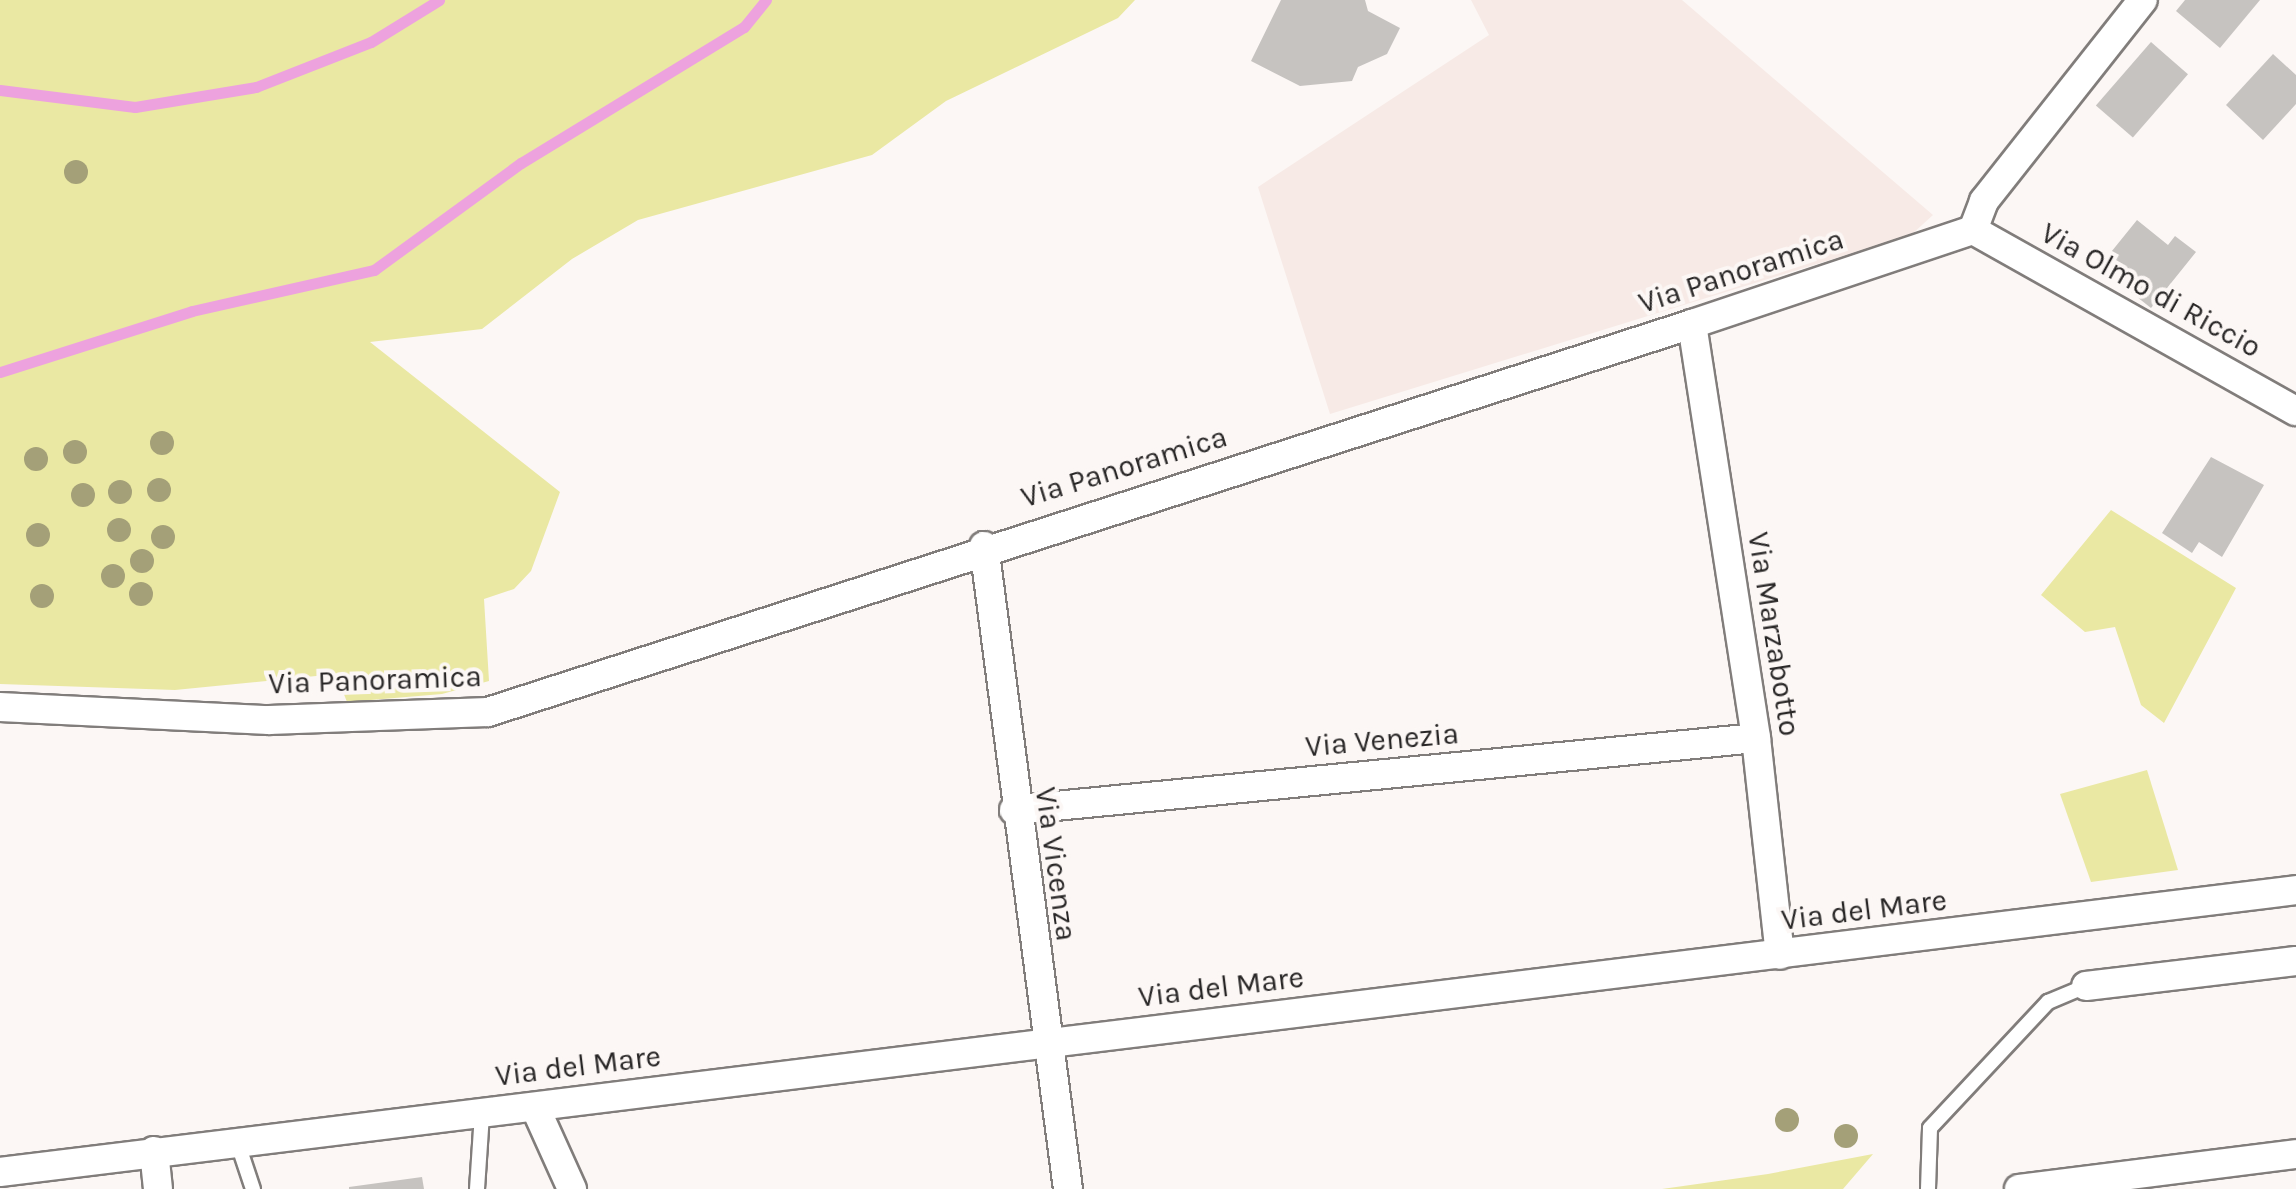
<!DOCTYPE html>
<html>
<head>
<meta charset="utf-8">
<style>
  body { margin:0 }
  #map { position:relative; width:2296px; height:1189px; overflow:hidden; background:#fcf7f5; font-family:Karla,sans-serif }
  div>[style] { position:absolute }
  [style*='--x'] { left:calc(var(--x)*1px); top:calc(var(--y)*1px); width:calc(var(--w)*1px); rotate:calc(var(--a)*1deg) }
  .built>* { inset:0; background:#f7eae6 }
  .green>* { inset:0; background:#eae8a3 }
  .stream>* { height:11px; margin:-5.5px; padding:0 5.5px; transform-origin:5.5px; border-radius:5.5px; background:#eda2de }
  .building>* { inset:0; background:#c6c3c0; transform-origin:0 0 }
  .roads { filter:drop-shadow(2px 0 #817d7b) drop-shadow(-2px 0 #817d7b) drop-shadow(0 2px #817d7b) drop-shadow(0 -2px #817d7b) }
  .lane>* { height:14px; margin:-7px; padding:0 7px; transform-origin:7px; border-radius:7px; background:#fff }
  .street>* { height:28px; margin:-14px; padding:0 14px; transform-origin:14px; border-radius:14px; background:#fff }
  .trees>* { width:24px; height:24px; margin:-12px; border-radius:50%; background:#a4a078 }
  span { translate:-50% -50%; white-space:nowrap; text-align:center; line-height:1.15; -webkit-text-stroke:8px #fcf7f5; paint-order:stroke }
  .street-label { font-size:30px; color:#282626 }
</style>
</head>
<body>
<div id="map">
  <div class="built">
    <i style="clip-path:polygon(1471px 0,1682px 0,1933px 215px,1911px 235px,1330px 414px,1258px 187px,1489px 35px)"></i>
  </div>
  <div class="green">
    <i style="clip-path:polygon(0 0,1135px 0,1118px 18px,946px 101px,872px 155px,638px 220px,572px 259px,482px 329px,370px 342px,560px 492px,531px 571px,514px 589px,484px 599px,489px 681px,442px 694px,347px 702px,336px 674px,175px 690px,0 684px)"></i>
    <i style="clip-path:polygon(2111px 510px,2236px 588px,2164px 723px,2141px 705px,2115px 627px,2085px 632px,2041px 595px)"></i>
    <i style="clip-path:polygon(2147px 770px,2178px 870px,2091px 882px,2060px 794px)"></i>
    <i style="clip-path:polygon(1873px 1154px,1843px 1189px,1662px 1189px,1768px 1174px)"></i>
  </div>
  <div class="stream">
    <i style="--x:0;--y:90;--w:136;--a:7.2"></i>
    <i style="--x:135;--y:107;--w:123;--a:-9.4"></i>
    <i style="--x:256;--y:87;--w:123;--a:-21.4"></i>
    <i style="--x:371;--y:42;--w:80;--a:-31.7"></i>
    <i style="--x:0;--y:372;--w:201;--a:-17.6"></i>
    <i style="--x:192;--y:311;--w:187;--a:-12.7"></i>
    <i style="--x:374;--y:270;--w:182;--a:-36.1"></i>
    <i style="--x:521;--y:163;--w:261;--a:-31.4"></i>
    <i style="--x:744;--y:27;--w:35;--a:-51"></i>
  </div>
  <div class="building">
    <i style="clip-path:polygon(1281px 0,1365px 0,1368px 11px,1400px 28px,1387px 54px,1358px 67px,1352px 81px,1300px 86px,1251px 61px)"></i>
    <i style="clip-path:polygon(2185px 0,2260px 0,2220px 48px,2176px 11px)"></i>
    <i style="left:2151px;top:42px;width:49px;height:84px;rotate:41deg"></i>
    <i style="clip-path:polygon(2273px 54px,2296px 75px,2296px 104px,2263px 140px,2226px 105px)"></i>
    <i style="clip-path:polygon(2137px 220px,2168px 245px,2175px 236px,2196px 252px,2151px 308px,2099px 267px)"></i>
    <i style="clip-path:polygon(2211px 457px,2264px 485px,2222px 557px,2199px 542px,2192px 553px,2162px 533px)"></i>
    <i style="clip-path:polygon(422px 1177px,424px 1189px,349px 1189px,349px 1187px)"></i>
  </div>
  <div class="roads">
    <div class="lane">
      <i style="--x:237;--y:1141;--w:51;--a:71.6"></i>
      <i style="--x:477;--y:1189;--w:76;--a:-86.2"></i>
      <i style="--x:1928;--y:1189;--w:61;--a:-88.1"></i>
      <i style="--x:1930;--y:1128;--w:173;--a:-46.9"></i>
      <i style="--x:2048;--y:1002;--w:41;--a:-22.8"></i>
    </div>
    <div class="street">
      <i style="--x:1973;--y:230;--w:370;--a:29.3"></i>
      <i style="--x:1692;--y:324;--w:419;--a:81.2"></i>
      <i style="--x:1756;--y:738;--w:218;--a:83.7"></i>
      <i style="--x:984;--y:546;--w:648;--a:82.56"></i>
      <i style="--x:0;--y:707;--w:269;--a:2.8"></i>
      <i style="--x:269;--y:720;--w:219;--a:-2.1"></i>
      <i style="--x:488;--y:712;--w:1265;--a:-17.86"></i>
      <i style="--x:1692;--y:324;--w:296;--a:-18.5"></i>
      <i style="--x:1973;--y:230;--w:31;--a:-69"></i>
      <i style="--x:1984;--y:201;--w:256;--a:-51.7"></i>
      <i style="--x:1014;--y:810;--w:745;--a:-5.54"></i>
      <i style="--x:2086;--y:986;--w:211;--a:-6.8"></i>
      <i style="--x:535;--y:1107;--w:90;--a:65.7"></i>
      <i style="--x:154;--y:1151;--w:38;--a:84"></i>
      <i style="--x:0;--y:1172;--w:2313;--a:-7"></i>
      <i style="--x:2019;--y:1189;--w:279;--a:-7.2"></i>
    </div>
  </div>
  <div class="trees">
    <i style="left:76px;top:172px"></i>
    <i style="left:162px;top:443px"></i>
    <i style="left:75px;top:452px"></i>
    <i style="left:36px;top:459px"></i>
    <i style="left:159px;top:490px"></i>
    <i style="left:120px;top:492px"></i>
    <i style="left:83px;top:495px"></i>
    <i style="left:119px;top:530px"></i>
    <i style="left:38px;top:535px"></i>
    <i style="left:163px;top:537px"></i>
    <i style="left:142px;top:561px"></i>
    <i style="left:113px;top:576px"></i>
    <i style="left:141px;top:594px"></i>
    <i style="left:42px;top:596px"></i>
    <i style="left:1787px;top:1120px"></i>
    <i style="left:1846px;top:1136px"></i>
  </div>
  <div class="street-label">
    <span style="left:1741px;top:271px;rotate:-18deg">Via Panoramica</span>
    <span style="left:2151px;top:290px;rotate:29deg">Via Olmo di Riccio</span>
    <span style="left:1124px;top:467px;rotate:-17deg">Via Panoramica</span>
    <span style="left:1774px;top:634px;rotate:81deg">Via Marzabotto</span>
    <span style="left:375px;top:680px;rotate:-2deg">Via Panoramica</span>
    <span style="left:1382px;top:740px;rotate:-5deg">Via Venezia</span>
    <span style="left:1056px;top:864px;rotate:82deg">Via Vicenza</span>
    <span style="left:1864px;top:910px;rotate:-7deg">Via del Mare</span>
    <span style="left:1221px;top:987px;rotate:-7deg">Via del Mare</span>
    <span style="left:578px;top:1066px;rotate:-7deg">Via del Mare</span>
  </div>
</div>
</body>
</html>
